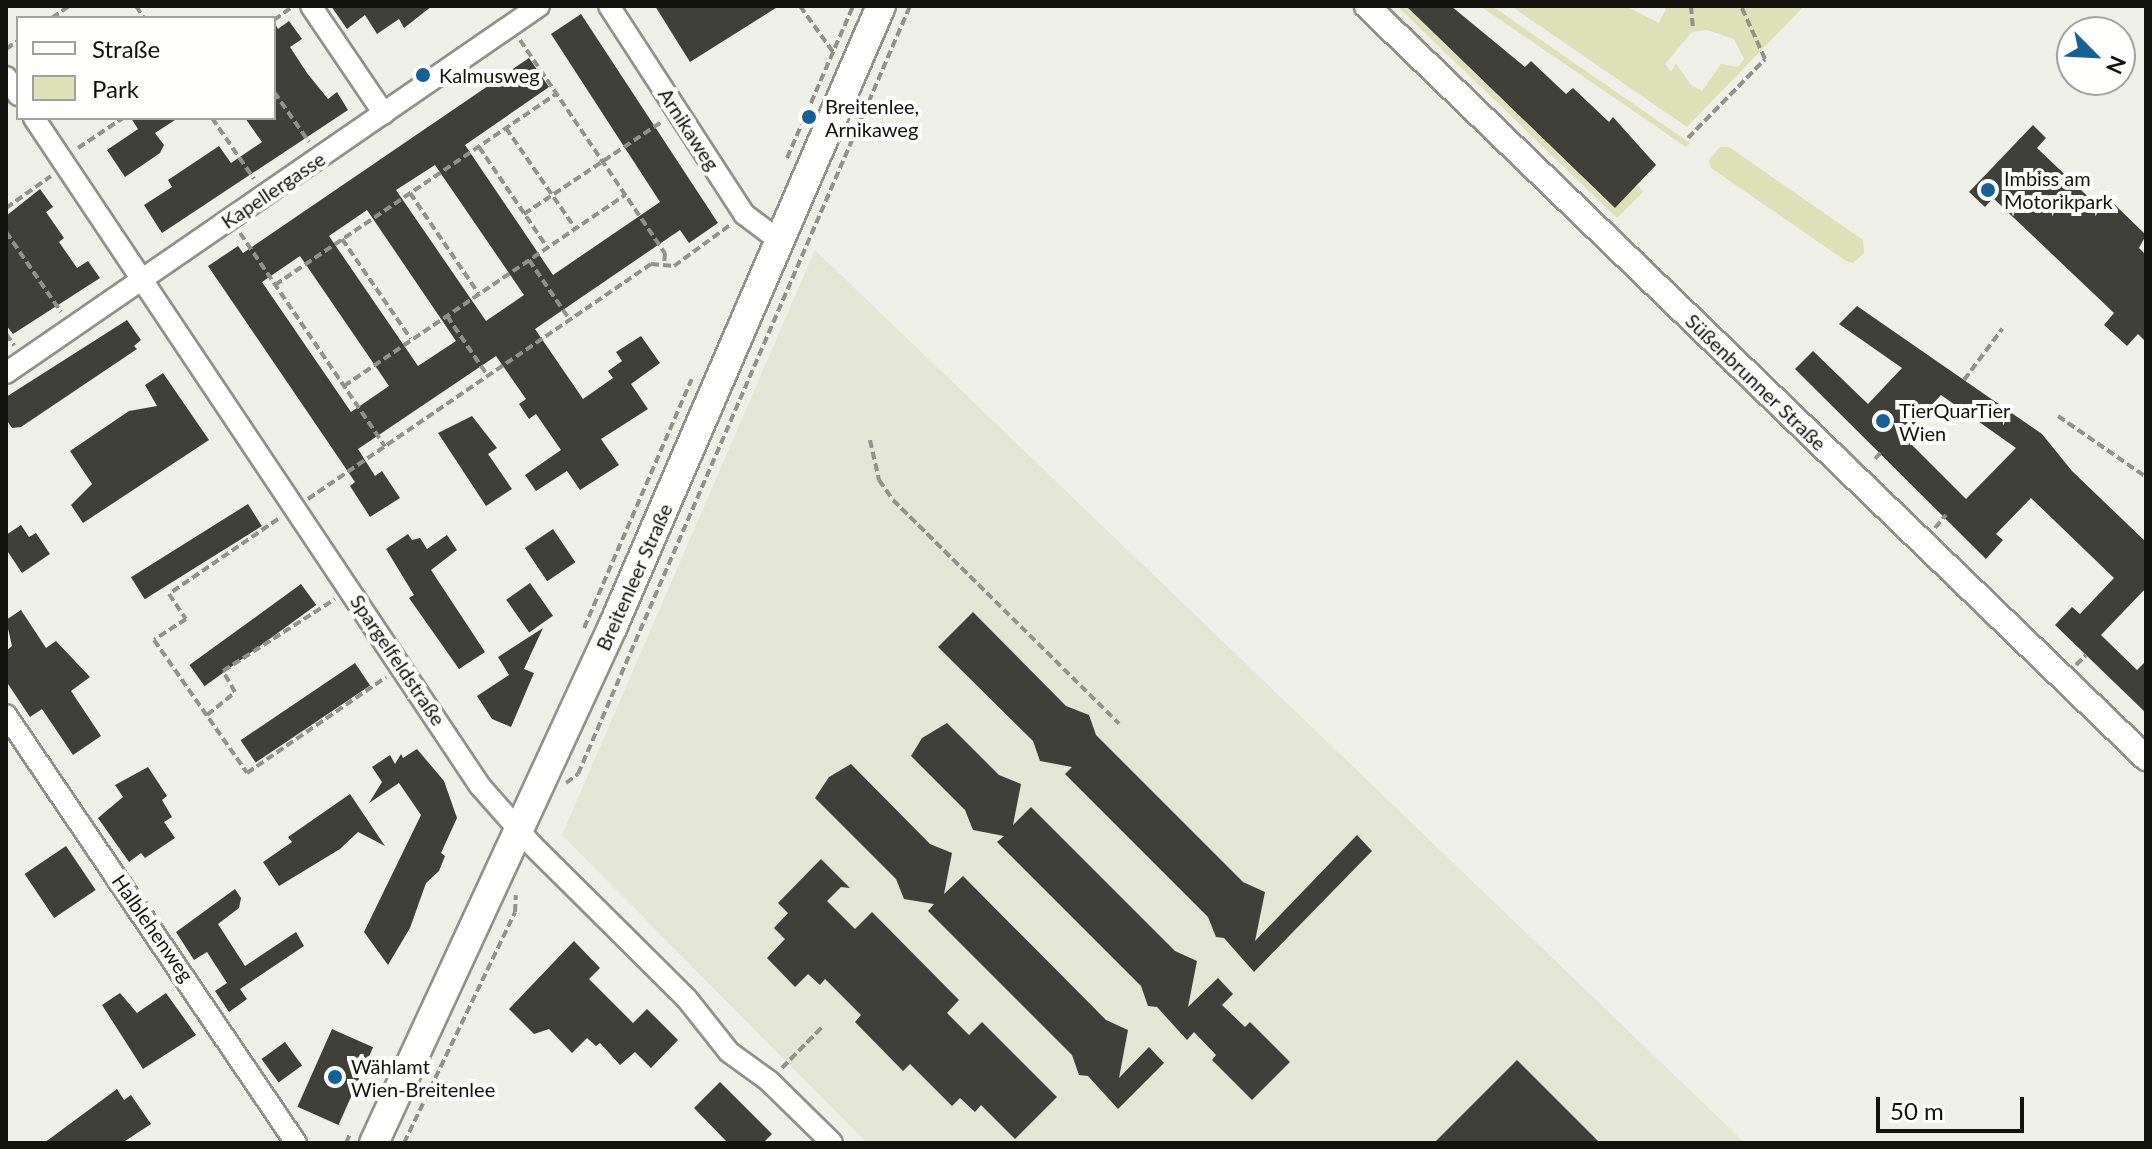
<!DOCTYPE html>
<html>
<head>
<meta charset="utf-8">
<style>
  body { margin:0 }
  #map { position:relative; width:2152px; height:1149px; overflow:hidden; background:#eeefe7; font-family:Lato,sans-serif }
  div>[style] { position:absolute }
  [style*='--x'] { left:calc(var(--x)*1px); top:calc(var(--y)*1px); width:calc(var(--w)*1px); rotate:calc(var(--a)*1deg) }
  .built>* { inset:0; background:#e3e5d5 }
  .green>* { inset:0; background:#dde1b8 }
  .building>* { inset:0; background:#3f403a; transform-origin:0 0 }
  .path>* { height:4px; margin-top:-2px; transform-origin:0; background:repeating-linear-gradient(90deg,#92928d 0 8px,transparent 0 12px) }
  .roads { filter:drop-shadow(2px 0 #90918a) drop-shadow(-2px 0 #90918a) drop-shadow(0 2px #90918a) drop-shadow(0 -2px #90918a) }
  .minor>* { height:20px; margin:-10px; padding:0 10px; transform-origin:10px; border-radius:10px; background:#fff }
  .tertiary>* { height:24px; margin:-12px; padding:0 12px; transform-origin:12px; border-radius:12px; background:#fff }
  .secondary>* { height:28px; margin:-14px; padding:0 14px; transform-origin:14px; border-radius:14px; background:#fff }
  .dots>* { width:22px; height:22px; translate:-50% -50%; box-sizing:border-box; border:4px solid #fffffe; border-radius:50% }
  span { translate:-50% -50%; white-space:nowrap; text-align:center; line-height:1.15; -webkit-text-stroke:8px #fffffe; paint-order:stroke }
  .poi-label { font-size:20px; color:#12120f }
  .left { translate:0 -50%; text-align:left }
  .street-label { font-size:20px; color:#12120f }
  .frame { position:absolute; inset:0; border:8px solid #12120f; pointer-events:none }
  .legend { position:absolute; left:16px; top:16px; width:260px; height:104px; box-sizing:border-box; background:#fffffe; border:2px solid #a0a09e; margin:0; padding:10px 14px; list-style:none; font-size:24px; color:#12120f }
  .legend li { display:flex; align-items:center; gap:16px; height:40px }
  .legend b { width:40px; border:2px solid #a0a09e }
  .north { position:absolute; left:2056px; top:16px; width:80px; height:80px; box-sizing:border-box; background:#fffffe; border:2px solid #a0a09e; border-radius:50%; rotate:114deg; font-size:22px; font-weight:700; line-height:32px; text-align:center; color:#12120f }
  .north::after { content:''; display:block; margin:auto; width:28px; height:36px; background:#166094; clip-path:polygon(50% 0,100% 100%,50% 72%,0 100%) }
  .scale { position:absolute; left:1876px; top:1097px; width:148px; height:36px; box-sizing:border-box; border:4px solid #12120f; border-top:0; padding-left:10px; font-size:24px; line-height:28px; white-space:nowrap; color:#12120f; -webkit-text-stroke:6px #fffffe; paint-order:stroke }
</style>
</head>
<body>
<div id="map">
  <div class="built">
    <i style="clip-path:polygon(815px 250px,1745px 1143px,867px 1143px,562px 835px)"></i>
  </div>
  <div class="green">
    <i style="clip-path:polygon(1375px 6px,1389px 6px,1609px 220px,1604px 220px)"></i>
    <i style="clip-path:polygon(1397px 6px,1405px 6px,1614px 208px,1638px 185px,1643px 192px,1617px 218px)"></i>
    <i style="clip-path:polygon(1480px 6px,1492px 6px,1690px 143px,1686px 147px)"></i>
    <i style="clip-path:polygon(evenodd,1511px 6px,1626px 6px,1659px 23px,1666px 9px,1662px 6px,1804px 6px,1687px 127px,1511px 6px,1707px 30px,1734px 39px,1744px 59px,1738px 67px,1721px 64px,1702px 91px,1691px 85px,1676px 64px,1671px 72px,1665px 64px,1692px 32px,1707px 30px)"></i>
    <i style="clip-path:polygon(1720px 147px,1729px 147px,1863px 240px,1864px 253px,1853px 263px,1846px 261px,1711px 168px,1709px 160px)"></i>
    <i style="clip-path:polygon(1637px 247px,1864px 465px,1858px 472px,1633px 251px)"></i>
  </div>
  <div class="building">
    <i style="clip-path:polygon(331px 6px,432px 6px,404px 28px,399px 19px,377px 34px,365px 15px,347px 29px)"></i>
    <i style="clip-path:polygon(655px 6px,779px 6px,690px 62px)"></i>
    <i style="clip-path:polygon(1406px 6px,1451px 6px,1525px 67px,1531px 61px,1566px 94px,1573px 88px,1609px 122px,1613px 117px,1656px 165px,1615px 208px)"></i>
    <i style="clip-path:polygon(evenodd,581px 14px,718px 223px,689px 243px,680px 230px,535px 329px,583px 399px,613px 378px,608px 371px,622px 361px,616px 352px,641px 336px,660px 363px,631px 384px,648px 409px,601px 439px,619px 465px,580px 490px,567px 471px,536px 491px,525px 475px,561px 450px,536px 414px,529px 419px,519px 404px,526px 399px,496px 356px,358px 449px,375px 476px,382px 471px,400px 498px,370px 517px,350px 486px,355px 482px,208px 266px,238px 246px,243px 253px,529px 58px,549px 87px,465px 145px,553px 275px,660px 202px,551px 34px,581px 14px,435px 165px,524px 295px,486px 321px,396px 190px,435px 165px,581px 14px,367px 210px,456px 341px,418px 366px,329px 236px,367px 210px,581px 14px,300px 256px,389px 386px,351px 412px,262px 282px,300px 256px)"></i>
    <i style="clip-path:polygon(289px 21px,302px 39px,290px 47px,307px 73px,328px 99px,337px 92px,348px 110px,162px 233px,144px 205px,172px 187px,168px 180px,219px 146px,231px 163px,262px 142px,245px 118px,274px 118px,274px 22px,278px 29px)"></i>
    <i style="clip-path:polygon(131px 118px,178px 118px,155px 133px,164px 145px,160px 153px,125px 177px,107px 150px,138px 129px)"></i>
    <i style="clip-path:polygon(2033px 125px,2046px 138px,2037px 148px,2102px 210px,2111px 201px,2146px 235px,2139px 248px,2146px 255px,2146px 342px,2138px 334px,2127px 346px,2104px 325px,2114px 313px,1993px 198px,1985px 207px,1969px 192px)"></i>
    <i style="clip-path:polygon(40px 189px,53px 207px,46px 212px,64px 238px,59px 242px,77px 268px,88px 261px,100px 278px,13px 334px,6px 325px,6px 216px)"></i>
    <i style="clip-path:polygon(evenodd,1857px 306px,2042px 434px,2072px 471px,2146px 542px,2146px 588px,2101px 635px,2137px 670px,2146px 661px,2146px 713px,2055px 625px,2072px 607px,2080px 614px,2114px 578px,2031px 498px,1996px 534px,2003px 540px,1986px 559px,1795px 369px,1813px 351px,1868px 404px,1902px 368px,1839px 324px,1857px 306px,1941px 395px,2016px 448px,1966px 499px,1903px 436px,1941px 395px)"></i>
    <i style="clip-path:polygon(127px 320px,141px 340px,134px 346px,137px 349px,21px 427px,12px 428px,6px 419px,6px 397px)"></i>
    <i style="clip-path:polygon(163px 373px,209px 440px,83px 523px,71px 505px,92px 484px,70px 451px,129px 411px,157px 406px,145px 385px)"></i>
    <i style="clip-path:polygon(472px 416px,497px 448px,488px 454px,512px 489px,486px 506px,438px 433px)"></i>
    <i style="left:248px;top:504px;width:26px;height:138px;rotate:58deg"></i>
    <i style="clip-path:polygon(21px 525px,29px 537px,36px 533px,50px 554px,22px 573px,6px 549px,6px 535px)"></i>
    <i style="left:553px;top:529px;width:40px;height:34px;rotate:56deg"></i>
    <i style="clip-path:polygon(408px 534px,412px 540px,420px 538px,427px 549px,447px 535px,457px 550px,431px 570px,485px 652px,459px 669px,409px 598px,414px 595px,386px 549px)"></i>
    <i style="left:530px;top:583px;width:40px;height:29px;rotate:55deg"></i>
    <i style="left:301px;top:584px;width:26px;height:138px;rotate:54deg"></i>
    <i style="clip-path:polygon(21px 610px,46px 648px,56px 641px,90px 677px,71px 691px,101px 736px,73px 755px,42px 709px,30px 717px,6px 681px,6px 651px,12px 646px,6px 620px)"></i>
    <i style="clip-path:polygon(973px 612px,1066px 706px,1089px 715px,1096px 735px,1243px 882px,1265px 892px,1255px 941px,1357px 835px,1372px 851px,1254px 972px,1224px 938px,1216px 937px,1208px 917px,1065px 774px,1072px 767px,1040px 761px,1033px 741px,938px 647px)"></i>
    <i style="clip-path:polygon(543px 628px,524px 669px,534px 673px,511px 727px,492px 719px,477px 696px,509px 675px,498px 657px)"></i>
    <i style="left:355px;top:663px;width:27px;height:138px;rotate:56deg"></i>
    <i style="clip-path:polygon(947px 723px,999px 775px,1021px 784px,1013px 825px,1031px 807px,1175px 951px,1197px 961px,1188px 1007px,1218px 978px,1233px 994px,1222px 1005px,1245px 1027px,1250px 1022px,1290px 1062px,1252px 1100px,1212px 1060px,1216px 1055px,1194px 1032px,1187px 1040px,1157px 1007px,1148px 1006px,1141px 986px,997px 842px,1004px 836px,973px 830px,965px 810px,911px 756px,922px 738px)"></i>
    <i style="clip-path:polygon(417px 749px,444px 781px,457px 818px,441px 853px,445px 856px,439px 871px,426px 883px,410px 928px,388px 965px,364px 932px,421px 815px,399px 783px,369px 803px,382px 782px,372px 767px,390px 755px,395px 764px,401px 754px,403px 758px)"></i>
    <i style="clip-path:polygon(851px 764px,930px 844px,952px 853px,944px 894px,963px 876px,1106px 1020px,1128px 1030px,1119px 1078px,1149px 1047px,1164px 1063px,1118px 1109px,1088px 1076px,1079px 1075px,1072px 1055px,928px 911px,934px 904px,904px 899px,896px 879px,815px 798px,829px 777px)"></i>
    <i style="clip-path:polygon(148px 767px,167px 796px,162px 800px,172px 817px,164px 822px,175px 838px,145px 858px,141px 853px,129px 862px,98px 818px,123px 797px,115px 785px)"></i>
    <i style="clip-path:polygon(350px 794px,385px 846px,358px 832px,340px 849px,279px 886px,263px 862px,292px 842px,288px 837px)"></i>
    <i style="left:66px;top:846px;width:53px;height:50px;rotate:56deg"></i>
    <i style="clip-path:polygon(821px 859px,850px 888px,841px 887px,827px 901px,855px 929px,872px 912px,959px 1000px,947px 1013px,969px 1035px,982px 1022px,1057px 1097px,1015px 1139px,981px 1105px,975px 1112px,960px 1098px,952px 1106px,910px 1064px,903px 1071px,855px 1022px,861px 1015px,825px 979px,820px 985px,808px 974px,795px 987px,767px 958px,785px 939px,774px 928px,788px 913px,778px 903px)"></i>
    <i style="clip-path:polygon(235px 889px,241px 898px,239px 908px,218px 924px,245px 966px,296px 932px,304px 946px,240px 989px,247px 999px,229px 1012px,215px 991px,227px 983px,207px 952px,194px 960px,176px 932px)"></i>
    <i style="clip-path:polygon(574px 941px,600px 968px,589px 979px,633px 1023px,647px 1009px,678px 1040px,651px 1068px,635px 1052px,620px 1065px,600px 1043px,596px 1046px,587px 1038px,572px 1053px,549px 1029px,534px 1034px,509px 1009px)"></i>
    <i style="clip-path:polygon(120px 993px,137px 1013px,166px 993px,196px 1035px,143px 1069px,102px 1005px)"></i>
    <i style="left:332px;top:1029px;width:45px;height:85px;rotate:24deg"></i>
    <i style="left:285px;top:1042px;width:29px;height:29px;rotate:54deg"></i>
    <i style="clip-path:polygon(1517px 1060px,1600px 1143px,1434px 1143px)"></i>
    <i style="clip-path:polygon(720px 1082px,772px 1134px,763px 1143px,728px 1143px,694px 1108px)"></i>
    <i style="clip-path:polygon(117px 1089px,124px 1100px,131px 1095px,151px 1124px,122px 1143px,44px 1143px)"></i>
  </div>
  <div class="path">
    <i style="--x:136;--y:6;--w:14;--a:56"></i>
    <i style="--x:800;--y:6;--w:57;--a:54.3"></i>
    <i style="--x:1691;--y:6;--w:23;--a:85"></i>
    <i style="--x:52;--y:18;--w:21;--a:-35"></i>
    <i style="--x:274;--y:20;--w:22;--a:-36"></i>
    <i style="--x:520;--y:40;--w:258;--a:55.8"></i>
    <i style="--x:665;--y:253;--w:12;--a:95"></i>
    <i style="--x:6;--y:49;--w:14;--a:-34"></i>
    <i style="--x:274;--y:92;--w:61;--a:55"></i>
    <i style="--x:212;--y:118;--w:74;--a:55.5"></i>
    <i style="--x:506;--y:128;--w:121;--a:55.4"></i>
    <i style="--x:1688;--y:138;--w:110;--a:-45.7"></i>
    <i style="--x:1765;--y:59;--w:58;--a:-114.4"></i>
    <i style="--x:479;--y:147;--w:121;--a:55.8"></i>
    <i style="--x:78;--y:148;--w:54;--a:-33.7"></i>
    <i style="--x:787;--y:158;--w:166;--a:-66.5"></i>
    <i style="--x:410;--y:193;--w:122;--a:55.7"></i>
    <i style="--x:6;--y:208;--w:55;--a:-35.4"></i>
    <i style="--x:524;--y:214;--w:167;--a:-33.8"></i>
    <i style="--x:6;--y:232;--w:97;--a:55.5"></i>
    <i style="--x:240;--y:233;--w:258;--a:55.8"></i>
    <i style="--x:342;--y:239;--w:121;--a:55.4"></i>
    <i style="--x:529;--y:260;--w:73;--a:55.7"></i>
    <i style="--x:275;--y:285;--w:340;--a:-34.2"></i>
    <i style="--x:447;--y:316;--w:73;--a:55.7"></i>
    <i style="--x:6;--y:334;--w:14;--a:54"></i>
    <i style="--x:1964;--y:380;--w:64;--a:-53.3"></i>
    <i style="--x:344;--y:386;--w:340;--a:-34.2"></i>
    <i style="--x:2058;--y:416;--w:107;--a:34.7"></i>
    <i style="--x:870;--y:440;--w:41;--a:77.3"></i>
    <i style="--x:879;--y:480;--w:24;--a:55"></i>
    <i style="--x:893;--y:500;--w:318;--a:44.7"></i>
    <i style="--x:1875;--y:459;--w:9;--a:-49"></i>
    <i style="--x:308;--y:499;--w:416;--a:-34.4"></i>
    <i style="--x:651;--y:264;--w:23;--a:5"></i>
    <i style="--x:674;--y:266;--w:69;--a:-36.2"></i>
    <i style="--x:278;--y:519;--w:132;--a:145.5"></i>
    <i style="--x:169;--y:594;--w:30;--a:56"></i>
    <i style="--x:186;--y:619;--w:38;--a:147"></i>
    <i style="--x:154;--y:640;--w:162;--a:55"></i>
    <i style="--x:247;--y:773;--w:169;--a:-34.6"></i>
    <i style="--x:1935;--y:528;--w:17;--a:-50"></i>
    <i style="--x:584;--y:628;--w:271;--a:-66.6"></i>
    <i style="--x:2076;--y:665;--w:14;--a:-45"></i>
    <i style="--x:207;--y:715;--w:36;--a:-39"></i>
    <i style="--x:235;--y:692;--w:24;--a:-120"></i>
    <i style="--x:223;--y:671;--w:133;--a:-32.7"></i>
    <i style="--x:566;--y:783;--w:15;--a:-37"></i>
    <i style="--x:578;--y:774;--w:837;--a:-66.62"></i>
    <i style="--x:782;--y:1068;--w:59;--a:-45.7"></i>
    <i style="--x:346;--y:1143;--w:12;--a:-66"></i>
    <i style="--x:404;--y:1143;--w:256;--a:-64.3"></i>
    <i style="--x:515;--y:912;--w:17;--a:-87"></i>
  </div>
  <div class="roads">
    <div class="minor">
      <i style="--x:311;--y:6;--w:130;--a:55.9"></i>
      <i style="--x:609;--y:6;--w:248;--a:57"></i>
      <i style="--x:744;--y:214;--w:46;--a:37.1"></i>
      <i style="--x:6;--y:77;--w:22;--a:56"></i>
      <i style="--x:34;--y:118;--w:803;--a:56.27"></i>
      <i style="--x:480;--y:786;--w:79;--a:48.6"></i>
      <i style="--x:532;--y:845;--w:218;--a:44.8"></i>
      <i style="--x:687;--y:999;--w:68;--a:51.6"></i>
      <i style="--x:729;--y:1052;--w:49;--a:35.9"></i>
      <i style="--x:769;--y:1081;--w:88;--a:44.5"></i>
      <i style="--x:6;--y:373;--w:647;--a:-34.55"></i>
      <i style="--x:6;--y:715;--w:517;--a:55.88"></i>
    </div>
    <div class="tertiary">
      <i style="--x:1367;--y:6;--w:1083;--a:43.99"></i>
    </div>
    <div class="secondary">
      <i style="--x:374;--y:1143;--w:570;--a:-65.19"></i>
      <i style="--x:613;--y:626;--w:675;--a:-66.62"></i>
    </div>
  </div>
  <div class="dots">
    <i style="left:423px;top:75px;background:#166094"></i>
    <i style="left:809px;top:117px;background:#166094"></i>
    <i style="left:1988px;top:190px;background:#166094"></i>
    <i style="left:1883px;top:421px;background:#166094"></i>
    <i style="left:335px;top:1077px;background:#166094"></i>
  </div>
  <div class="poi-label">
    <span class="left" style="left:439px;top:75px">Kalmusweg</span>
    <span class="left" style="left:825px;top:118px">Breitenlee,<br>Arnikaweg</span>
    <span class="left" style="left:2004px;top:190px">Imbiss am<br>Motorikpark</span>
    <span class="left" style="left:1899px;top:422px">TierQuarTier<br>Wien</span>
    <span class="left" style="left:351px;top:1078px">Wählamt<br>Wien-Breitenlee</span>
  </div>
  <div class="street-label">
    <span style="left:689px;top:129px;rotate:57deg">Arnikaweg</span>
    <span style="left:273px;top:190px;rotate:-34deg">Kapellergasse</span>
    <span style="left:1756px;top:382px;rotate:44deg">Süßenbrunner Straße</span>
    <span style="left:634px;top:577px;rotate:-66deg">Breitenleer Straße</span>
    <span style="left:398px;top:660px;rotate:56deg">Spargelfeldstraße</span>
    <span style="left:153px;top:928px;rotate:55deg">Halblehenweg</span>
  </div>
  <div class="frame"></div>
  <ul class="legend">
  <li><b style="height:10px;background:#fff"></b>Straße</li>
  <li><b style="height:22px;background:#dde1b8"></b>Park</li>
  </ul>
  <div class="north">N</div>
  <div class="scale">50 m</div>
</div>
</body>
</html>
